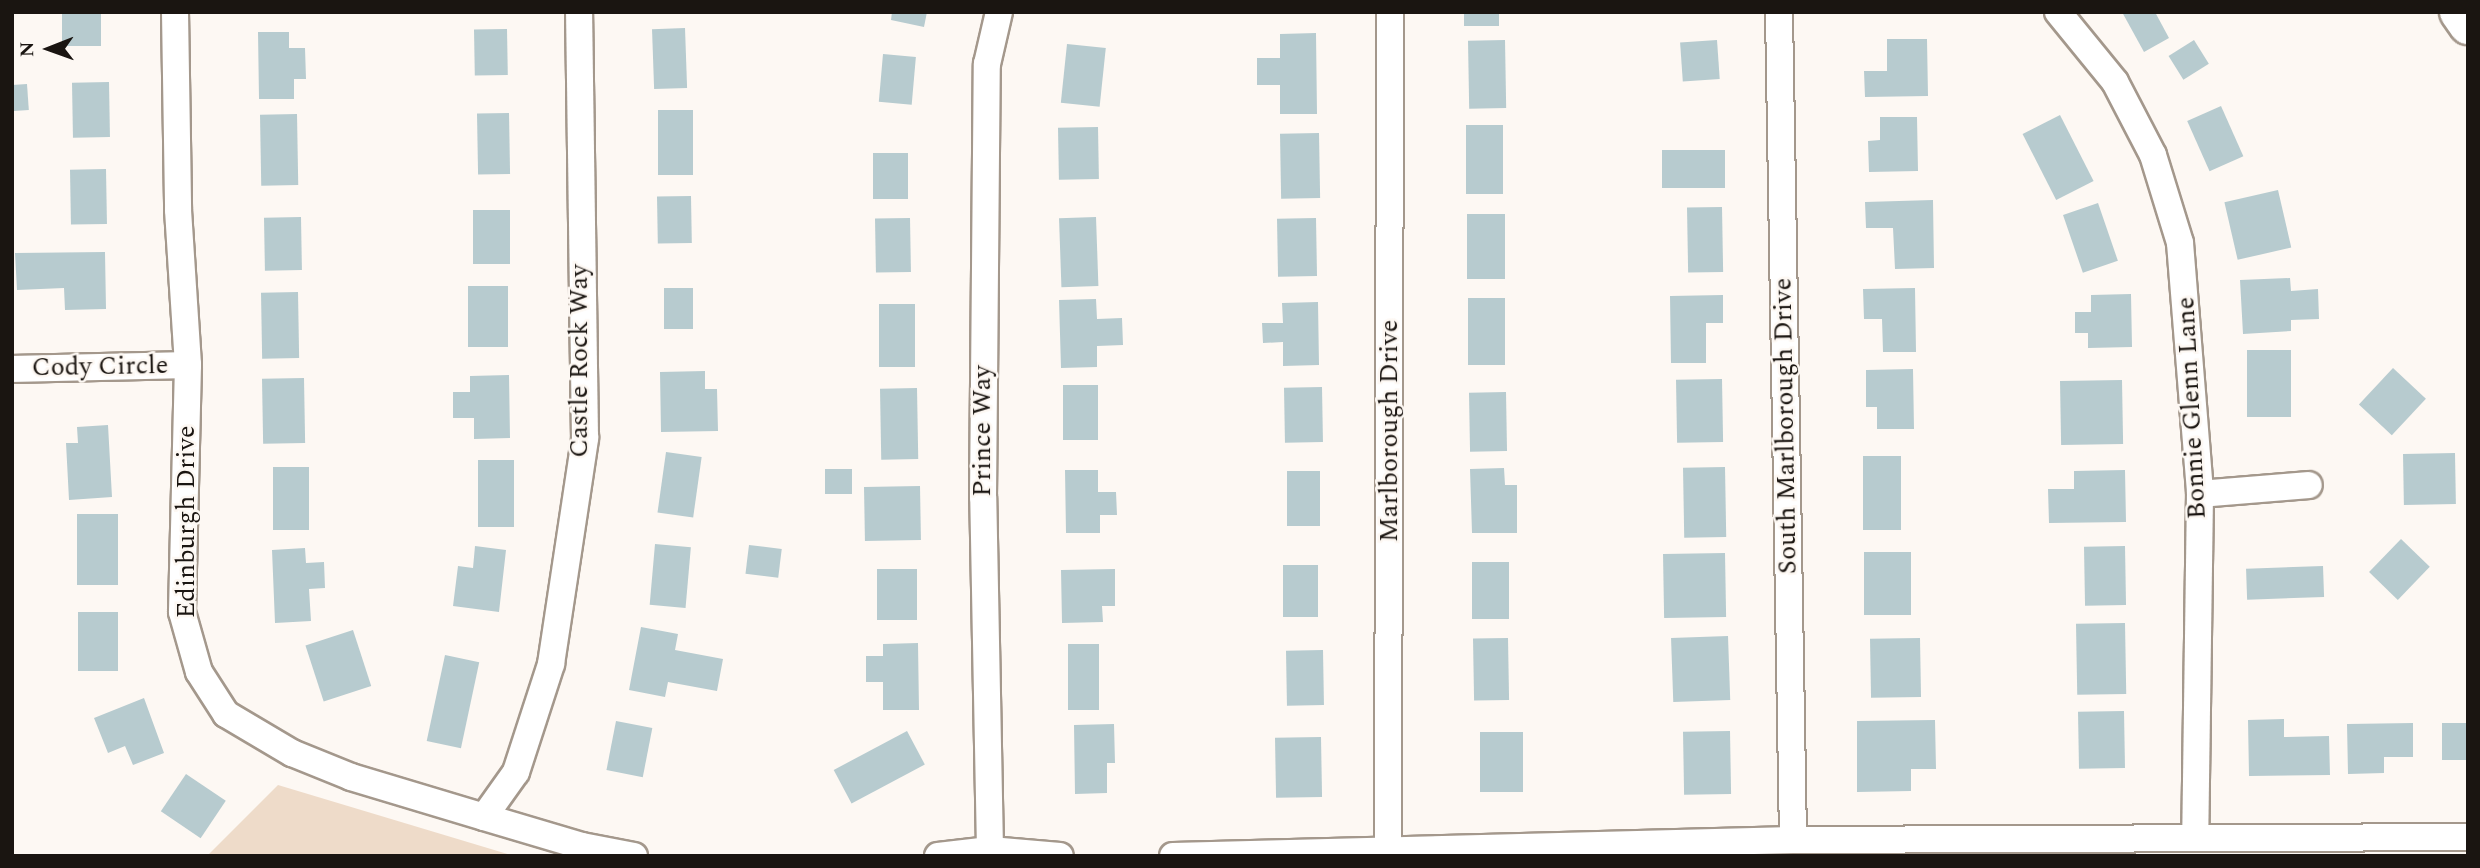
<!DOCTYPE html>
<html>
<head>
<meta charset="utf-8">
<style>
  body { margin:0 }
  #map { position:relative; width:2480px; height:868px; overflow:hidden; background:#fdf8f3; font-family:Spectral,serif }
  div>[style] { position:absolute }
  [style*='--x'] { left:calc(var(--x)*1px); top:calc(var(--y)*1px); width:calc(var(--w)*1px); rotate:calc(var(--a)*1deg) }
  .green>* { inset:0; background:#eedbc9 }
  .building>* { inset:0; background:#b7cbcf; transform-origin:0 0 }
  .roads { filter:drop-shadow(2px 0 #a4988c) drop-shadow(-2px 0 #a4988c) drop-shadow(0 2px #a4988c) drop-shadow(0 -2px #a4988c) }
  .minor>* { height:26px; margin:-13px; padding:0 13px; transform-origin:13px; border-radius:13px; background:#fff }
  .highway>* { height:38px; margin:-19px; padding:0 19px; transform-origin:19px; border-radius:19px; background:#fff }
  span { translate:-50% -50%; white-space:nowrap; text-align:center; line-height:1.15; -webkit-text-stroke:5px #fdf8f3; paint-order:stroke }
  .street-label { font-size:26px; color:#1a1511 }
  .frame { position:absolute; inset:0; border:14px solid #1a1511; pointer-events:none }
  .north { position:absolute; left:14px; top:14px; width:70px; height:70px; -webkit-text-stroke:5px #fdf8f3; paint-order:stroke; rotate:269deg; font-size:19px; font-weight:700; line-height:28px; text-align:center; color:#1a1511 }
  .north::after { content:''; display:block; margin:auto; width:24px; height:32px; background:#1a1511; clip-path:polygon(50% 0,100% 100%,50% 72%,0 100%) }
</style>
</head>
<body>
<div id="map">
  <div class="green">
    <i style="clip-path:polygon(278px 785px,514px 856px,207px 856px)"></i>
  </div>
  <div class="building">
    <i style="left:62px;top:12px;width:39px;height:34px"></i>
    <i style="clip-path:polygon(892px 12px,927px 12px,924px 27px,891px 20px)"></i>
    <i style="left:1464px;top:12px;width:35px;height:14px"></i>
    <i style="clip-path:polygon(2122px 12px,2155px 12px,2169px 38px,2144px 52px)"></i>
    <i style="left:685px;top:28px;width:60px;height:33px;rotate:88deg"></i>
    <i style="left:507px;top:29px;width:46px;height:33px;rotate:89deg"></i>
    <i style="clip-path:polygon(258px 32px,289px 32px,289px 48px,305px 48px,306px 79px,294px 79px,294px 99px,259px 99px)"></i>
    <i style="clip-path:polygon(1316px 33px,1317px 114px,1280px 114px,1280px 85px,1257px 85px,1257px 58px,1280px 58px,1280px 34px)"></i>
    <i style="clip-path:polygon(1887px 39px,1927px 39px,1928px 96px,1865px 97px,1864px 71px,1887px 71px)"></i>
    <i style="left:1505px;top:40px;width:68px;height:37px;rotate:89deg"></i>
    <i style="left:1717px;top:40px;width:39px;height:37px;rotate:86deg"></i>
    <i style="left:2194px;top:40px;width:28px;height:30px;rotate:58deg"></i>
    <i style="left:1067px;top:44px;width:39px;height:59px;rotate:6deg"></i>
    <i style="left:883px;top:54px;width:33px;height:48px;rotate:5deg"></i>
    <i style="left:109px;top:82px;width:55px;height:37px;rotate:89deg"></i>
    <i style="left:27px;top:84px;width:26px;height:15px;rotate:86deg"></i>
    <i style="left:2221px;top:106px;width:55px;height:37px;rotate:66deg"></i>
    <i style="left:658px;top:110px;width:35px;height:65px"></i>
    <i style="left:509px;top:113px;width:61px;height:32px;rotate:89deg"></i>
    <i style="left:297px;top:114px;width:71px;height:37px;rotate:89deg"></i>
    <i style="left:2060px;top:115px;width:74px;height:42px;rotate:63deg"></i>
    <i style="clip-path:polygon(1880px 117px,1917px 117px,1918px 171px,1869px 172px,1868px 141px,1880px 140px)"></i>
    <i style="left:1466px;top:125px;width:37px;height:69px"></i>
    <i style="left:1098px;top:127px;width:52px;height:40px;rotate:89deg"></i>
    <i style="left:1319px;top:133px;width:65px;height:39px;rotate:89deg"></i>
    <i style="left:1725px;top:150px;width:38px;height:63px;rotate:90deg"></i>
    <i style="left:873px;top:153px;width:35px;height:46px"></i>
    <i style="left:106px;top:169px;width:55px;height:36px;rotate:89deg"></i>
    <i style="left:2278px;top:190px;width:59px;height:55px;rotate:77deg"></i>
    <i style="left:691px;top:196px;width:47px;height:34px;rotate:89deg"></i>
    <i style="clip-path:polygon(1933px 200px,1934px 268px,1895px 269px,1893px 228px,1866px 228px,1865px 202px)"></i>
    <i style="left:2098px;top:203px;width:61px;height:37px;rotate:71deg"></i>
    <i style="left:1722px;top:207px;width:65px;height:35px;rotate:89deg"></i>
    <i style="left:473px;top:210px;width:37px;height:54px"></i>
    <i style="left:1467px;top:214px;width:38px;height:65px"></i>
    <i style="left:301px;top:217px;width:53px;height:37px;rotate:89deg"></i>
    <i style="left:1096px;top:217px;width:69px;height:37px;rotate:88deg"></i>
    <i style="left:910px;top:218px;width:54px;height:35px;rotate:89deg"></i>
    <i style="left:1316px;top:218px;width:58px;height:39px;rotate:89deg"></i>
    <i style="clip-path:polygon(105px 252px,106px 309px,65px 310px,64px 288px,17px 290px,15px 253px)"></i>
    <i style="clip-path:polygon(2290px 278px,2291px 291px,2318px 289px,2319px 319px,2291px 320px,2291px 331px,2243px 334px,2240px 280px)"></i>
    <i style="left:468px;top:286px;width:40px;height:61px"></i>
    <i style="left:664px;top:288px;width:29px;height:41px"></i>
    <i style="clip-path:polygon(1915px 288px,1916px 352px,1883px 352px,1882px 319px,1864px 319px,1863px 289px)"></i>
    <i style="left:298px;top:292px;width:66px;height:37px;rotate:89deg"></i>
    <i style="clip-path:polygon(2131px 294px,2132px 347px,2088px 348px,2088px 333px,2075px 333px,2075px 312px,2091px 312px,2091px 295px)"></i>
    <i style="clip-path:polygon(1723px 295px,1723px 323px,1706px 323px,1706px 363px,1671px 363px,1670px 296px)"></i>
    <i style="left:1468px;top:298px;width:37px;height:67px"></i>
    <i style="clip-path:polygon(1096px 299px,1097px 319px,1122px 318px,1123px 345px,1097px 346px,1097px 367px,1061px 368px,1059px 300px)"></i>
    <i style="clip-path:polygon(1318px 302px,1319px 365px,1283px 366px,1283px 342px,1263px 343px,1262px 323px,1283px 323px,1282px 303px)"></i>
    <i style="left:879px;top:304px;width:36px;height:63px"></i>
    <i style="left:2247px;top:350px;width:44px;height:67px"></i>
    <i style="left:2393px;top:368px;width:45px;height:50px;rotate:43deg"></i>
    <i style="clip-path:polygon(1913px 369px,1914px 429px,1877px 429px,1877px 407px,1866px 407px,1866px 370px)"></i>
    <i style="clip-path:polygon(705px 371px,705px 389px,717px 389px,718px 431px,661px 432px,660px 372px)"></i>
    <i style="clip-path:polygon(509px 375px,510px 438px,474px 439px,474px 418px,453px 418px,453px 392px,470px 392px,470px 376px)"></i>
    <i style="left:304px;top:378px;width:65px;height:42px;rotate:89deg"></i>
    <i style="left:1722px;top:379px;width:63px;height:46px;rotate:89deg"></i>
    <i style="left:2122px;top:380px;width:64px;height:62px;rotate:89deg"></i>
    <i style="left:1063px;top:385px;width:35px;height:55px"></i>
    <i style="left:1322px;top:387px;width:55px;height:38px;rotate:89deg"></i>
    <i style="left:917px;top:388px;width:71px;height:37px;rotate:89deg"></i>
    <i style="left:1506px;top:392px;width:59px;height:37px;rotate:89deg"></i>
    <i style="clip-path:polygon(108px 425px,112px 497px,69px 500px,66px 443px,78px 443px,77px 427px)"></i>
    <i style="left:666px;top:452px;width:36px;height:61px;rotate:8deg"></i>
    <i style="left:2455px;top:453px;width:51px;height:52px;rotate:89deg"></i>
    <i style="left:1863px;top:456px;width:38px;height:74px"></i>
    <i style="left:478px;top:460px;width:36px;height:67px"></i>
    <i style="left:273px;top:467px;width:36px;height:63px"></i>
    <i style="left:1725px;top:467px;width:70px;height:42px;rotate:89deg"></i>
    <i style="clip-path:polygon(1504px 468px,1505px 485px,1517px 485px,1517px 533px,1472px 533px,1470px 469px)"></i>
    <i style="left:825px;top:469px;width:27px;height:25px"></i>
    <i style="clip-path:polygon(1065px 470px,1098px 470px,1098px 492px,1116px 492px,1117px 515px,1100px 515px,1100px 533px,1066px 533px)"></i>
    <i style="clip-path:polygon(2125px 470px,2126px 522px,2049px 523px,2048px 489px,2074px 489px,2074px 471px)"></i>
    <i style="left:1287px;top:471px;width:33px;height:55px"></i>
    <i style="left:920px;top:486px;width:54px;height:56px;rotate:89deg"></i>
    <i style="left:77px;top:514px;width:41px;height:71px"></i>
    <i style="left:2401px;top:539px;width:40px;height:46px;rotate:44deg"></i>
    <i style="left:655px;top:544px;width:36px;height:61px;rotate:5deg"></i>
    <i style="left:749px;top:545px;width:33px;height:29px;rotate:7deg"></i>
    <i style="clip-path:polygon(475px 546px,506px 550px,499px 612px,453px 606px,458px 566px,473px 568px)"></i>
    <i style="left:2125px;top:546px;width:59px;height:41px;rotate:89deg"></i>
    <i style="clip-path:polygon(305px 548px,306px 563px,324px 562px,325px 588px,309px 589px,311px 621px,275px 623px,272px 550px)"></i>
    <i style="left:1864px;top:552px;width:47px;height:63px"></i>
    <i style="left:1725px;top:553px;width:64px;height:62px;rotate:89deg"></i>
    <i style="left:1472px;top:562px;width:37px;height:57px"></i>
    <i style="left:1283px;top:565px;width:35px;height:52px"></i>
    <i style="left:2323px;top:566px;width:31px;height:77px;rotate:88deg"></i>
    <i style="left:917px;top:569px;width:51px;height:40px;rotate:90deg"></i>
    <i style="clip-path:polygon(1115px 569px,1115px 606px,1102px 606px,1103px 622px,1062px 623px,1061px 570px)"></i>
    <i style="left:78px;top:612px;width:40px;height:59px"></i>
    <i style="left:2125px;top:623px;width:71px;height:49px;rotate:89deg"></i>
    <i style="clip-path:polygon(641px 627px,678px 634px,675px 650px,723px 659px,717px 691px,668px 682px,665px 697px,629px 690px)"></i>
    <i style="left:353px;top:630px;width:59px;height:50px;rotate:72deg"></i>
    <i style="left:1728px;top:636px;width:64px;height:57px;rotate:88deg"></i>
    <i style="left:1508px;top:638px;width:62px;height:35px;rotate:89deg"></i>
    <i style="left:1920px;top:638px;width:59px;height:50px;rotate:89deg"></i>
    <i style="clip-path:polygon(918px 643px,919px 710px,883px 710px,883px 682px,866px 682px,866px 656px,883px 656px,883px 644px)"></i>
    <i style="left:1068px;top:644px;width:31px;height:66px"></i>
    <i style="left:1323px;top:650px;width:55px;height:37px;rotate:89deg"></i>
    <i style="left:445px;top:655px;width:35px;height:88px;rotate:12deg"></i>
    <i style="clip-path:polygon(144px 698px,164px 753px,133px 765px,125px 746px,108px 753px,94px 718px)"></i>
    <i style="left:2124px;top:711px;width:57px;height:46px;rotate:89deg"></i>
    <i style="clip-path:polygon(2284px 719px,2284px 737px,2329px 736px,2330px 775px,2249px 776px,2248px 720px)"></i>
    <i style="clip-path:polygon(1935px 720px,1936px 769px,1911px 769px,1911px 791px,1857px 792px,1857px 721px)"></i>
    <i style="left:616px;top:721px;width:37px;height:50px;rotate:11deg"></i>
    <i style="clip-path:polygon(2413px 723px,2413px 757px,2384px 757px,2384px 773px,2348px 774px,2347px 724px)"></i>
    <i style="left:2468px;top:723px;width:37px;height:26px;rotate:90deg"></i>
    <i style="clip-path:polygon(1114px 724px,1115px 763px,1107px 763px,1107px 793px,1075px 794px,1074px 725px)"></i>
    <i style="left:907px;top:731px;width:38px;height:83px;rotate:62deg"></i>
    <i style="left:1730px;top:731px;width:63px;height:47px;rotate:89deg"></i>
    <i style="left:1480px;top:732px;width:43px;height:60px"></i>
    <i style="left:1321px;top:737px;width:60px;height:46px;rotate:89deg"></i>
    <i style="left:186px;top:774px;width:48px;height:45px;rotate:34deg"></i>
  </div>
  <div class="roads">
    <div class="minor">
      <i style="--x:175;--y:12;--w:198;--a:89.1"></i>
      <i style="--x:178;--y:210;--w:155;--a:86.3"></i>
      <i style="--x:188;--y:365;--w:247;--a:91.4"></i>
      <i style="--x:182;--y:612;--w:62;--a:74.2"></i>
      <i style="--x:199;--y:672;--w:50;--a:57.3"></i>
      <i style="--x:226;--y:714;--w:77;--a:30.6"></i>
      <i style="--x:292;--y:753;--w:64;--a:22.1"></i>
      <i style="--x:351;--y:777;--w:139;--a:16.7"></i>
      <i style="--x:484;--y:817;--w:102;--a:16.5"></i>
      <i style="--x:582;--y:846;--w:53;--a:10.9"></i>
      <i style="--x:1779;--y:12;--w:828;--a:89.03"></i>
      <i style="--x:2058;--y:12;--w:90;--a:50.8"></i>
      <i style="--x:2115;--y:82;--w:82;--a:62.5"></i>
      <i style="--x:2153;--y:155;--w:92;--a:72.9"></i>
      <i style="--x:2180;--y:243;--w:252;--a:85.4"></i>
      <i style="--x:2200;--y:494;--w:343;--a:90.8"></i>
      <i style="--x:12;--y:369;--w:176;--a:-1.3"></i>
      <i style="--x:2200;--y:494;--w:109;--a:-4.7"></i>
      <i style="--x:484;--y:817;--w:55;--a:-54.6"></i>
      <i style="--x:516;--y:772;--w:114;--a:-72"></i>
      <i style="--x:551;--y:664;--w:229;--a:-81.4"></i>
      <i style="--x:585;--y:438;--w:426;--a:-90.8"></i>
      <i style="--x:990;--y:850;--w:353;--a:-91.1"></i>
      <i style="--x:983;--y:497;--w:433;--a:-89.5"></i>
      <i style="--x:987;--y:64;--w:53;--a:-77"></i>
      <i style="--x:1388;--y:850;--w:838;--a:-89.86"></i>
      <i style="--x:938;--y:856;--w:52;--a:-6.6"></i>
      <i style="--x:990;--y:850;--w:70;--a:4.9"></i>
      <i style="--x:1173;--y:856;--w:620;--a:-1.48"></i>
      <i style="--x:1793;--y:840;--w:675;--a:-0.25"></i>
    </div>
    <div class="highway">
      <i style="--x:2459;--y:12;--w:16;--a:55"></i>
    </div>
  </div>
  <div class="street-label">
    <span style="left:580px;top:361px;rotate:-90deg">Castle Rock Way</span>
    <span style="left:100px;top:367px;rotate:-1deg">Cody Circle</span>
    <span style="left:2192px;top:408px;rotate:-93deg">Bonnie Glenn Lane</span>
    <span style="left:1786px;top:426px;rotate:-91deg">South Marlborough Drive</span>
    <span style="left:983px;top:431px;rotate:-90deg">Prince Way</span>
    <span style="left:1390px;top:431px;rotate:-90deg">Marlborough Drive</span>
    <span style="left:187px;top:522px;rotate:-90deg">Edinburgh Drive</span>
  </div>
  <div class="frame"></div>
  <div class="north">N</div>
</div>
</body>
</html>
